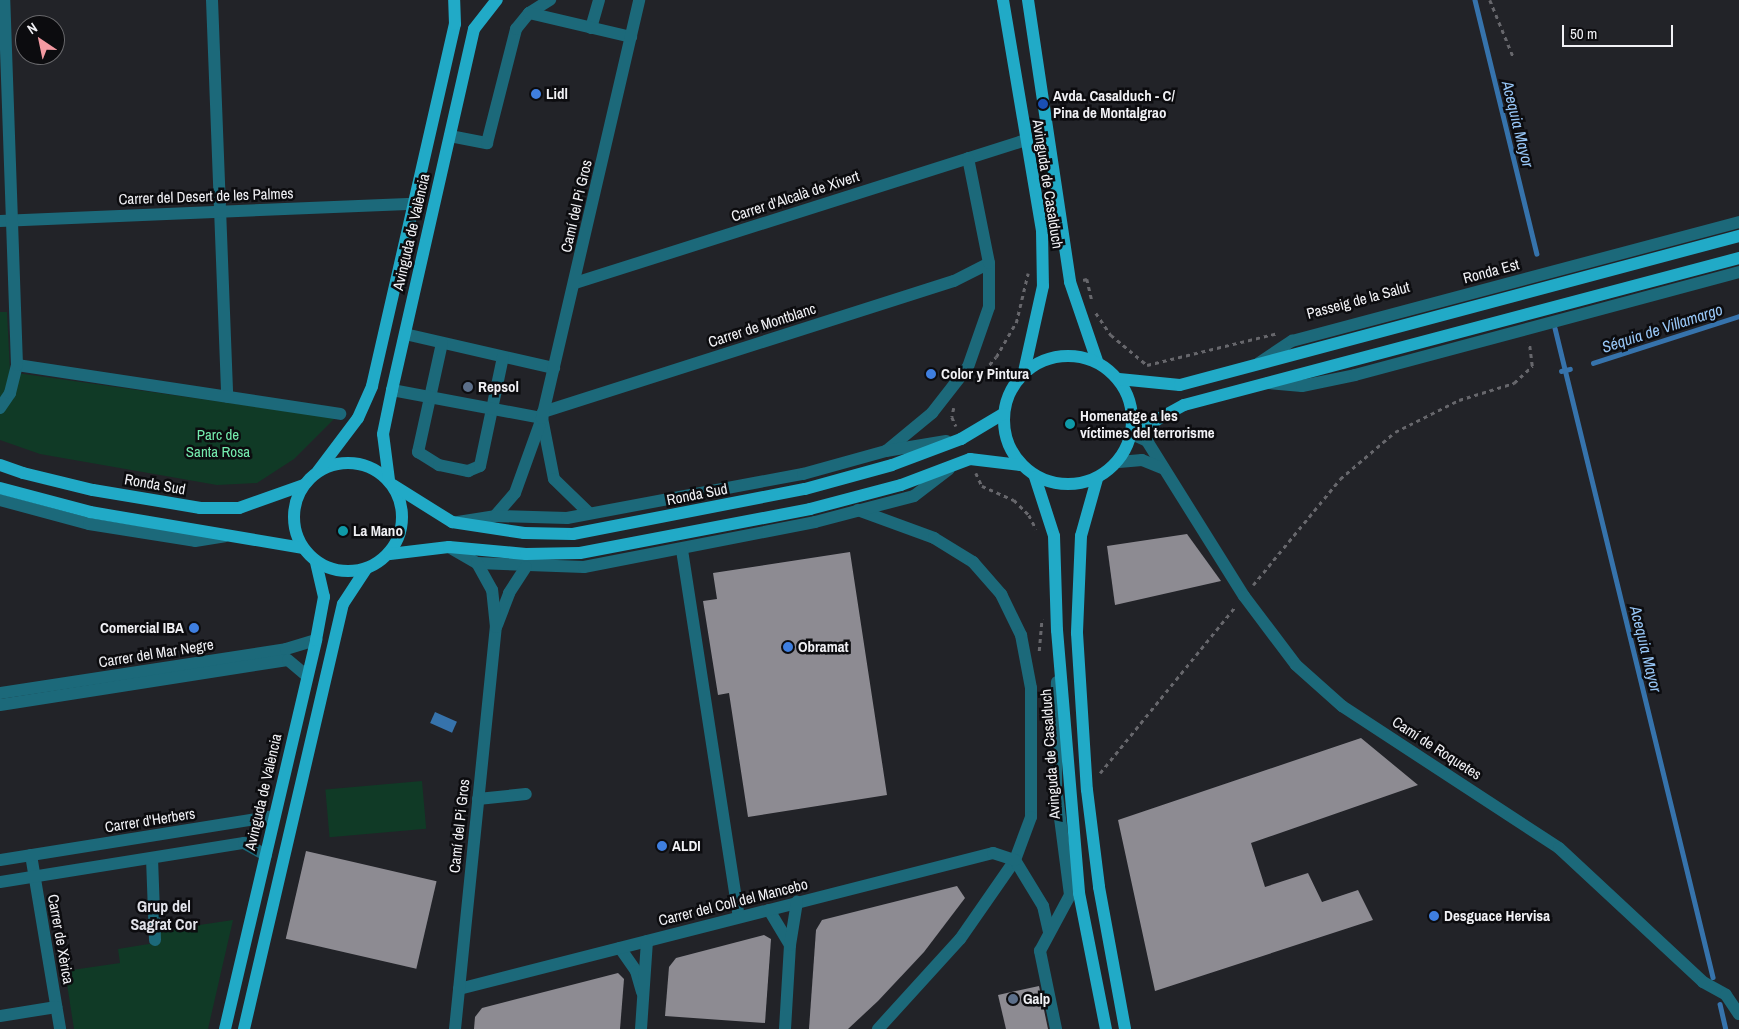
<!DOCTYPE html>
<html>
<head>
<meta charset="utf-8">
<style>
  body { margin:0 }
  #map { position:relative; width:1739px; height:1029px; overflow:hidden; background:#222328; font-family:"Archivo Narrow",sans-serif }
  div>[style] { position:absolute }
  [style*='--x'] { left:calc(var(--x)*1px); top:calc(var(--y)*1px); width:calc(var(--w)*1px); rotate:calc(var(--a)*1deg) }
  .green>* { inset:0; background:#103a26; transform-origin:0 0 }
  .water>* { inset:0; background:#3673ac; transform-origin:0 0 }
  .stream>* { height:4.5px; margin:-2.25px; padding:0 2.25px; transform-origin:2.25px; border-radius:2.25px; background:#3673ac }
  .building>* { inset:0; background:#8d8b92; transform-origin:0 0 }
  .path>* { height:2.5px; margin-top:-1.25px; transform-origin:0; background:repeating-linear-gradient(90deg,#67676c 0 4px,transparent 0 8px) }
  .minor>* { height:12px; margin:-6px; padding:0 6px; transform-origin:6px; border-radius:6px; background:#1c697a }
  .major>* { height:12px; margin:-6px; padding:0 6px; transform-origin:6px; border-radius:6px; background:#21aac7 }
  .major>.ring { margin:-6px; padding:0; box-sizing:content-box; background:none; border:12px solid #21aac7; border-radius:50% }
  .dots>* { width:14px; height:14px; translate:-50% -50%; box-sizing:border-box; border:2px solid #0c0c0f; border-radius:50% }
  span { translate:-50% -50%; white-space:nowrap; text-align:center; line-height:1.15; -webkit-text-stroke:5px #0c0c0f; paint-order:stroke }
  .poi-label { font-size:15px; color:#f1f1f5; font-weight:700 }
  .left { translate:0 -50%; text-align:left }
  .right { translate:-100% -50%; text-align:right }
  .street-label { font-size:15px; color:#f1f1f5 }
  .park-label { font-size:15px; color:#75ecaf }
  .water-label { font-size:16px; color:#98c7f7; font-style:italic }
  .neighbourhood-label { font-size:16px; color:#e2e3ea; font-weight:700 }
  .north { position:absolute; left:15px; top:15px; width:50px; height:50px; box-sizing:border-box; background:#0c0c0f; border:1px solid #68686b; border-radius:50%; rotate:326deg; font-size:14px; font-weight:700; line-height:20px; text-align:center; color:#f1f1f5 }
  .north::after { content:''; display:block; margin:auto; width:18px; height:22px; background:#f49aa2; clip-path:polygon(50% 0,100% 100%,50% 72%,0 100%) }
  .scale { position:absolute; left:1562px; top:25px; width:111px; height:22px; box-sizing:border-box; border:2px solid #f1f1f5; border-top:0; padding-left:6px; font-size:15px; line-height:18px; white-space:nowrap; color:#f1f1f5; -webkit-text-stroke:4px #0c0c0f; paint-order:stroke }
</style>
</head>
<body>
<div id="map">
  <div class="green">
    <i style="clip-path:polygon(0 312px,7px 312px,10px 372px,335px 418px,294px 459px,257px 483px,217px 485px,40px 454px,0 440px)"></i>
    <i style="left:422px;top:781px;width:48px;height:97px;rotate:85deg"></i>
    <i style="clip-path:polygon(233px 920px,208px 1029px,74px 1029px,65px 971px,120px 963px,118px 949px,161px 942px,159px 931px)"></i>
  </div>
  <div class="water">
    <i style="left:435px;top:712px;width:24px;height:12px;rotate:24deg"></i>
  </div>
  <div class="stream">
    <i style="--x:1475;--y:0;--w:261;--a:76.3"></i>
    <i style="--x:1555;--y:328;--w:668;--a:76.32"></i>
    <i style="--x:1593;--y:363;--w:153;--a:-17.8"></i>
    <i style="--x:1561;--y:371;--w:9;--a:-13"></i>
    <i style="--x:1720;--y:1004;--w:26;--a:77"></i>
  </div>
  <div class="building">
    <i style="clip-path:polygon(1187px 534px,1221px 581px,1115px 605px,1107px 546px)"></i>
    <i style="clip-path:polygon(850px 552px,887px 795px,748px 817px,729px 693px,718px 695px,703px 601px,717px 599px,713px 573px)"></i>
    <i style="clip-path:polygon(1361px 738px,1418px 785px,1251px 843px,1265px 887px,1308px 873px,1322px 902px,1358px 890px,1373px 920px,1155px 991px,1118px 820px)"></i>
    <i style="left:306px;top:851px;width:134px;height:90px;rotate:13deg"></i>
    <i style="clip-path:polygon(957px 886px,965px 898px,924px 952px,878px 1001px,848px 1029px,809px 1029px,816px 930px,822px 920px)"></i>
    <i style="clip-path:polygon(764px 935px,771px 939px,765px 1023px,665px 1016px,669px 967px,676px 958px)"></i>
    <i style="clip-path:polygon(618px 973px,624px 979px,620px 1029px,474px 1029px,475px 1017px,482px 1008px)"></i>
    <i style="clip-path:polygon(1039px 986px,1048px 1029px,1006px 1029px,998px 995px)"></i>
  </div>
  <div class="path">
    <i style="--x:1490;--y:0;--w:61;--a:67.7"></i>
    <i style="--x:1083;--y:280;--w:4;--a:-14"></i>
    <i style="--x:1087;--y:279;--w:23;--a:77"></i>
    <i style="--x:1096;--y:313;--w:27;--a:56"></i>
    <i style="--x:1111;--y:335;--w:47;--a:39.8"></i>
    <i style="--x:1147;--y:365;--w:135;--a:-13.7"></i>
    <i style="--x:979;--y:377;--w:26;--a:-50"></i>
    <i style="--x:996;--y:357;--w:39;--a:-60"></i>
    <i style="--x:1016;--y:323;--w:51;--a:-76.5"></i>
    <i style="--x:954;--y:408;--w:9;--a:103"></i>
    <i style="--x:952;--y:417;--w:10;--a:66"></i>
    <i style="--x:976;--y:473;--w:14;--a:65"></i>
    <i style="--x:982;--y:486;--w:35;--a:24"></i>
    <i style="--x:1014;--y:500;--w:21;--a:45"></i>
    <i style="--x:1029;--y:515;--w:16;--a:63"></i>
    <i style="--x:1253;--y:585;--w:137;--a:-50.6"></i>
    <i style="--x:1340;--y:479;--w:72;--a:-40.5"></i>
    <i style="--x:1395;--y:432;--w:72;--a:-26.6"></i>
    <i style="--x:1459;--y:400;--w:58;--a:-17.2"></i>
    <i style="--x:1514;--y:383;--w:25;--a:-43"></i>
    <i style="--x:1532;--y:366;--w:24;--a:-97"></i>
    <i style="--x:1039;--y:651;--w:32;--a:-85"></i>
    <i style="--x:1100;--y:773;--w:214;--a:-50.9"></i>
  </div>
  <div class="minor">
    <i style="--x:212;--y:0;--w:397;--a:87.8"></i>
    <i style="--x:529;--y:13;--w:25;--a:-32"></i>
    <i style="--x:591;--y:28;--w:29;--a:-74"></i>
    <i style="--x:450;--y:136;--w:38;--a:11"></i>
    <i style="--x:487;--y:143;--w:118;--a:-75.7"></i>
    <i style="--x:516;--y:29;--w:21;--a:-51"></i>
    <i style="--x:529;--y:13;--w:105;--a:13.2"></i>
    <i style="--x:0;--y:221;--w:414;--a:-2.4"></i>
    <i style="--x:575;--y:283;--w:472;--a:-17.6"></i>
    <i style="--x:405;--y:334;--w:153;--a:12.9"></i>
    <i style="--x:442;--y:343;--w:112;--a:102.4"></i>
    <i style="--x:418;--y:452;--w:25;--a:32"></i>
    <i style="--x:439;--y:465;--w:30;--a:12"></i>
    <i style="--x:468;--y:471;--w:13;--a:-23"></i>
    <i style="--x:480;--y:466;--w:111;--a:-78.1"></i>
    <i style="--x:1259;--y:363;--w:40;--a:-34"></i>
    <i style="--x:1292;--y:341;--w:463;--a:-14.9"></i>
    <i style="--x:17;--y:365;--w:327;--a:8.6"></i>
    <i style="--x:1268;--y:383;--w:34;--a:5"></i>
    <i style="--x:1302;--y:386;--w:54;--a:-11.7"></i>
    <i style="--x:1355;--y:375;--w:398;--a:-15"></i>
    <i style="--x:392;--y:390;--w:153;--a:10.6"></i>
    <i style="--x:0;--y:408;--w:18;--a:-56"></i>
    <i style="--x:10;--y:393;--w:29;--a:-76"></i>
    <i style="--x:17;--y:365;--w:365;--a:-92"></i>
    <i style="--x:543;--y:412;--w:431;--a:-17.7"></i>
    <i style="--x:954;--y:281;--w:39;--a:-27"></i>
    <i style="--x:542;--y:418;--w:62;--a:78.9"></i>
    <i style="--x:554;--y:479;--w:49;--a:44.2"></i>
    <i style="--x:1132;--y:434;--w:17;--a:25"></i>
    <i style="--x:1147;--y:441;--w:183;--a:58"></i>
    <i style="--x:1244;--y:596;--w:86;--a:53"></i>
    <i style="--x:1296;--y:665;--w:62;--a:41.7"></i>
    <i style="--x:1342;--y:706;--w:259;--a:33.2"></i>
    <i style="--x:1559;--y:848;--w:197;--a:42.9"></i>
    <i style="--x:1703;--y:982;--w:26;--a:29"></i>
    <i style="--x:1726;--y:995;--w:23;--a:56"></i>
    <i style="--x:886;--y:451;--w:60;--a:-39.6"></i>
    <i style="--x:932;--y:413;--w:58;--a:-52"></i>
    <i style="--x:968;--y:367;--w:64;--a:-70.7"></i>
    <i style="--x:989;--y:307;--w:44;--a:-90"></i>
    <i style="--x:989;--y:263;--w:107;--a:-101.3"></i>
    <i style="--x:1119;--y:462;--w:23;--a:-5"></i>
    <i style="--x:1142;--y:460;--w:22;--a:22"></i>
    <i style="--x:0;--y:500;--w:92;--a:15.1"></i>
    <i style="--x:89;--y:524;--w:107;--a:9.1"></i>
    <i style="--x:195;--y:541;--w:30;--a:-9"></i>
    <i style="--x:858;--y:510;--w:81;--a:20.2"></i>
    <i style="--x:934;--y:538;--w:46;--a:31.6"></i>
    <i style="--x:973;--y:562;--w:43;--a:48.8"></i>
    <i style="--x:1001;--y:594;--w:46;--a:64"></i>
    <i style="--x:1021;--y:635;--w:54;--a:79.3"></i>
    <i style="--x:1031;--y:688;--w:129;--a:90"></i>
    <i style="--x:1031;--y:817;--w:46;--a:110.4"></i>
    <i style="--x:1015;--y:860;--w:96;--a:124.8"></i>
    <i style="--x:960;--y:939;--w:122;--a:132.3"></i>
    <i style="--x:495;--y:516;--w:30;--a:-49"></i>
    <i style="--x:515;--y:493;--w:80;--a:-70.2"></i>
    <i style="--x:542;--y:418;--w:429;--a:-76.9"></i>
    <i style="--x:458;--y:522;--w:37;--a:-9"></i>
    <i style="--x:495;--y:516;--w:72;--a:1.6"></i>
    <i style="--x:567;--y:518;--w:240;--a:-10.6"></i>
    <i style="--x:803;--y:474;--w:86;--a:-15.5"></i>
    <i style="--x:886;--y:451;--w:61;--a:-9.5"></i>
    <i style="--x:449;--y:547;--w:32;--a:30"></i>
    <i style="--x:477;--y:563;--w:107;--a:2.1"></i>
    <i style="--x:584;--y:567;--w:235;--a:-11"></i>
    <i style="--x:815;--y:522;--w:102;--a:-14.7"></i>
    <i style="--x:914;--y:496;--w:44;--a:-37.6"></i>
    <i style="--x:682;--y:550;--w:371;--a:81.2"></i>
    <i style="--x:497;--y:625;--w:34;--a:-69"></i>
    <i style="--x:509;--y:593;--w:31;--a:-57"></i>
    <i style="--x:0;--y:693;--w:289;--a:-8.7"></i>
    <i style="--x:286;--y:649;--w:31;--a:-17"></i>
    <i style="--x:0;--y:705;--w:291;--a:-8.9"></i>
    <i style="--x:288;--y:660;--w:25;--a:40"></i>
    <i style="--x:478;--y:799;--w:48;--a:-5.9"></i>
    <i style="--x:31;--y:855;--w:176;--a:80.5"></i>
    <i style="--x:152;--y:858;--w:82;--a:87.9"></i>
    <i style="--x:0;--y:860;--w:278;--a:-9.1"></i>
    <i style="--x:1015;--y:860;--w:54;--a:58.7"></i>
    <i style="--x:1043;--y:906;--w:27;--a:77"></i>
    <i style="--x:0;--y:882;--w:247;--a:-9.1"></i>
    <i style="--x:244;--y:843;--w:25;--a:29"></i>
    <i style="--x:769;--y:910;--w:41;--a:59"></i>
    <i style="--x:620;--y:948;--w:28;--a:55"></i>
    <i style="--x:636;--y:971;--w:22;--a:74"></i>
    <i style="--x:459;--y:989;--w:551;--a:-14.29"></i>
    <i style="--x:993;--y:853;--w:23;--a:18"></i>
    <i style="--x:0;--y:1016;--w:57;--a:-9.1"></i>
    <i style="--x:455;--y:1029;--w:404;--a:-84.2"></i>
    <i style="--x:496;--y:627;--w:37;--a:-96"></i>
    <i style="--x:492;--y:590;--w:31;--a:-119"></i>
    <i style="--x:641;--y:1029;--w:88;--a:-86.1"></i>
    <i style="--x:785;--y:1029;--w:84;--a:-86.6"></i>
    <i style="--x:790;--y:945;--w:44;--a:-80.8"></i>
    <i style="--x:1056;--y:1029;--w:80;--a:-101.6"></i>
    <i style="--x:1040;--y:951;--w:64;--a:-61.8"></i>
    <i style="--x:1070;--y:895;--w:109;--a:-97.4"></i>
    <i style="--x:1056;--y:787;--w:105;--a:-89.5"></i>
  </div>
  <div class="major">
    <i style="--x:1003;--y:0;--w:234;--a:80.4"></i>
    <i style="--x:1042;--y:231;--w:55;--a:89"></i>
    <i style="--x:1043;--y:286;--w:88;--a:102.5"></i>
    <i style="--x:1028;--y:0;--w:285;--a:81.5"></i>
    <i style="--x:1070;--y:282;--w:83;--a:71.1"></i>
    <i class="ring" style="left:1004px;top:356px;width:116px;height:116px"></i>
    <i style="--x:1119;--y:379;--w:61;--a:5.6"></i>
    <i style="--x:1180;--y:385;--w:579;--a:-14.93"></i>
    <i style="--x:1133;--y:433;--w:58;--a:-28.8"></i>
    <i style="--x:1184;--y:405;--w:574;--a:-14.83"></i>
    <i class="ring" style="left:294px;top:463px;width:96px;height:96px"></i>
    <i style="--x:0;--y:465;--w:24;--a:19"></i>
    <i style="--x:23;--y:473;--w:72;--a:13.7"></i>
    <i style="--x:93;--y:490;--w:109;--a:9.5"></i>
    <i style="--x:200;--y:508;--w:39;--a:0"></i>
    <i style="--x:239;--y:508;--w:69;--a:-19.5"></i>
    <i style="--x:318;--y:471;--w:66;--a:-53"></i>
    <i style="--x:358;--y:418;--w:35;--a:-66"></i>
    <i style="--x:372;--y:386;--w:371;--a:-77.1"></i>
    <i style="--x:455;--y:24;--w:24;--a:-92"></i>
    <i style="--x:1035;--y:477;--w:62;--a:72.1"></i>
    <i style="--x:1054;--y:536;--w:94;--a:88.2"></i>
    <i style="--x:1057;--y:630;--w:264;--a:85.2"></i>
    <i style="--x:1079;--y:893;--w:139;--a:78.8"></i>
    <i style="--x:1097;--y:479;--w:59;--a:105.7"></i>
    <i style="--x:1081;--y:536;--w:97;--a:92.4"></i>
    <i style="--x:1077;--y:633;--w:157;--a:86.4"></i>
    <i style="--x:1087;--y:790;--w:98;--a:82.9"></i>
    <i style="--x:1099;--y:887;--w:144;--a:79.6"></i>
    <i style="--x:389;--y:480;--w:46;--a:-97.4"></i>
    <i style="--x:383;--y:434;--w:45;--a:-78.4"></i>
    <i style="--x:392;--y:390;--w:370;--a:-77.2"></i>
    <i style="--x:474;--y:29;--w:37;--a:-52"></i>
    <i style="--x:393;--y:485;--w:70;--a:32.1"></i>
    <i style="--x:452;--y:522;--w:73;--a:8.7"></i>
    <i style="--x:524;--y:533;--w:49;--a:1.2"></i>
    <i style="--x:573;--y:534;--w:236;--a:-11"></i>
    <i style="--x:805;--y:489;--w:90;--a:-15.4"></i>
    <i style="--x:892;--y:465;--w:74;--a:-20.6"></i>
    <i style="--x:961;--y:439;--w:49;--a:-30.8"></i>
    <i style="--x:0;--y:488;--w:93;--a:14.9"></i>
    <i style="--x:90;--y:512;--w:215;--a:9.6"></i>
    <i style="--x:390;--y:554;--w:59;--a:-6.8"></i>
    <i style="--x:449;--y:547;--w:77;--a:5.2"></i>
    <i style="--x:526;--y:554;--w:54;--a:-1.1"></i>
    <i style="--x:580;--y:553;--w:234;--a:-10.8"></i>
    <i style="--x:810;--y:509;--w:94;--a:-14.8"></i>
    <i style="--x:901;--y:485;--w:74;--a:-20.6"></i>
    <i style="--x:970;--y:459;--w:50;--a:6.8"></i>
    <i style="--x:225;--y:1029;--w:400;--a:-76.8"></i>
    <i style="--x:316;--y:640;--w:44;--a:-79.5"></i>
    <i style="--x:324;--y:597;--w:36;--a:-103"></i>
    <i style="--x:244;--y:1029;--w:436;--a:-76.9"></i>
    <i style="--x:343;--y:604;--w:42;--a:-56.7"></i>
  </div>
  <div class="dots">
    <i style="left:536px;top:94px;background:#3f7fe0"></i>
    <i style="left:1043px;top:104px;background:#1a4fb4"></i>
    <i style="left:931px;top:374px;background:#3f7fe0"></i>
    <i style="left:468px;top:387px;background:#5c6f8a"></i>
    <i style="left:1070px;top:424px;background:#0f9aa8"></i>
    <i style="left:343px;top:531px;background:#0f9aa8"></i>
    <i style="left:194px;top:628px;background:#3f7fe0"></i>
    <i style="left:788px;top:647px;background:#3f7fe0"></i>
    <i style="left:662px;top:846px;background:#3f7fe0"></i>
    <i style="left:1434px;top:916px;background:#3f7fe0"></i>
    <i style="left:1013px;top:999px;background:#5c6f8a"></i>
  </div>
  <div class="poi-label">
    <span class="left" style="left:546px;top:94px">Lidl</span>
    <span class="left" style="left:1053px;top:104px">Avda. Casalduch - C/<br>Pina de Montalgrao</span>
    <span class="left" style="left:941px;top:374px">Color y Pintura</span>
    <span class="left" style="left:478px;top:387px">Repsol</span>
    <span class="left" style="left:1080px;top:424px">Homenatge a les<br>víctimes del terrorisme</span>
    <span class="left" style="left:353px;top:531px">La Mano</span>
    <span class="right" style="left:184px;top:628px">Comercial IBA</span>
    <span class="left" style="left:798px;top:647px">Obramat</span>
    <span class="left" style="left:672px;top:846px">ALDI</span>
    <span class="left" style="left:1444px;top:916px">Desguace Hervisa</span>
    <span class="left" style="left:1023px;top:999px">Galp</span>
  </div>
  <div class="street-label">
    <span style="left:1048px;top:184px;rotate:81deg">Avinguda de Casalduch</span>
    <span style="left:206px;top:196px;rotate:-2deg">Carrer del Desert de les Palmes</span>
    <span style="left:795px;top:196px;rotate:-18deg">Carrer d'Alcalà de Xivert</span>
    <span style="left:576px;top:206px;rotate:-77deg">Camí del Pi Gros</span>
    <span style="left:411px;top:232px;rotate:-77deg">Avinguda de València</span>
    <span style="left:1491px;top:271px;rotate:-15deg">Ronda Est</span>
    <span style="left:1358px;top:300px;rotate:-15deg">Passeig de la Salut</span>
    <span style="left:762px;top:325px;rotate:-18deg">Carrer de Montblanc</span>
    <span style="left:155px;top:484px;rotate:10deg">Ronda Sud</span>
    <span style="left:697px;top:494px;rotate:-11deg">Ronda Sud</span>
    <span style="left:156px;top:653px;rotate:-9deg">Carrer del Mar Negre</span>
    <span style="left:1437px;top:748px;rotate:33deg">Camí de Roquetes</span>
    <span style="left:1050px;top:754px;rotate:-94deg">Avinguda de Casalduch</span>
    <span style="left:263px;top:792px;rotate:-77deg">Avinguda de València</span>
    <span style="left:150px;top:820px;rotate:-9deg">Carrer d'Herbers</span>
    <span style="left:459px;top:826px;rotate:-84deg">Camí del Pi Gros</span>
    <span style="left:733px;top:902px;rotate:-14deg">Carrer del Coll del Mancebo</span>
    <span style="left:61px;top:939px;rotate:80deg">Carrer de Xèrica</span>
  </div>
  <div class="park-label">
    <span style="left:218px;top:443px">Parc de<br>Santa Rosa</span>
  </div>
  <div class="water-label">
    <span style="left:1518px;top:124px;rotate:76deg">Acequia Mayor</span>
    <span style="left:1662px;top:328px;rotate:-18deg">Séquia de Villamargo</span>
    <span style="left:1646px;top:649px;rotate:76deg">Acequia Mayor</span>
  </div>
  <div class="neighbourhood-label">
    <span style="left:164px;top:915px">Grup del<br>Sagrat Cor</span>
  </div>
  <div class="north">N</div>
  <div class="scale">50 m</div>
</div>
</body>
</html>
